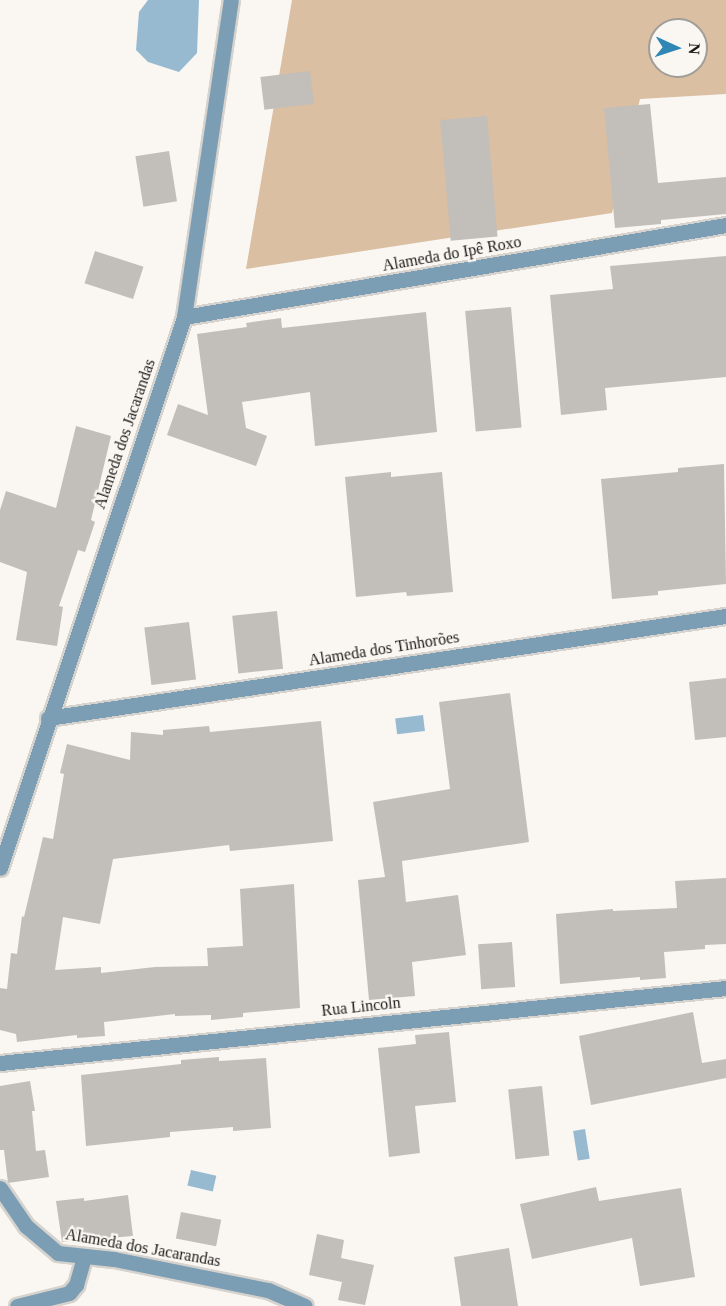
<!DOCTYPE html>
<html>
<head>
<meta charset="utf-8">
<style>
  body { margin:0 }
  #map { position:relative; width:726px; height:1306px; overflow:hidden; background:#faf6f1; font-family:"Times New Roman",serif }
  div>[style] { position:absolute }
  [style*='--x'] { left:calc(var(--x)*1px); top:calc(var(--y)*1px); width:calc(var(--w)*1px); rotate:calc(var(--a)*1deg) }
  .forest>* { inset:0; background:#dbbfa2 }
  .water>* { inset:0; background:#97bad1; transform-origin:0 0 }
  .building>* { inset:0; background:#c2beb9; transform-origin:0 0 }
  .roads { filter:drop-shadow(2px 0 #d6d3ce) drop-shadow(-2px 0 #d6d3ce) drop-shadow(0 2px #d6d3ce) drop-shadow(0 -2px #d6d3ce) }
  .minor>* { height:15px; margin:-7.5px; padding:0 7.5px; transform-origin:7.5px; border-radius:7.5px; background:#7c9eb4 }
  span { translate:-50% -50%; white-space:nowrap; text-align:center; line-height:1.15; -webkit-text-stroke:4.5px #faf6f1; paint-order:stroke }
  .street-label { font-size:16px; color:#1b1a18 }
  .north { position:absolute; left:648px; top:18px; width:60px; height:60px; box-sizing:border-box; background:#faf6f1; border:2px solid #a19e9a; border-radius:50%; rotate:93deg; font-size:16px; font-weight:700; line-height:24px; text-align:center; color:#1b1a18 }
  .north::after { content:''; display:block; margin:auto; width:21px; height:27px; background:#3086b5; clip-path:polygon(50% 0,100% 100%,50% 72%,0 100%) }
</style>
</head>
<body>
<div id="map">
  <div class="forest">
    <i style="clip-path:polygon(evenodd,292px 0,726px 0,726px 94px,640px 99px,612px 213px,246px 269px,292px 0,660px 30px,696px 30px,696px 66px,660px 66px,660px 30px)"></i>
  </div>
  <div class="water">
    <i style="clip-path:polygon(148px 0,199px 0,197px 53px,179px 72px,148px 62px,136px 50px,139px 12px)"></i>
    <i style="left:423px;top:715px;width:16px;height:28px;rotate:83deg"></i>
    <i style="left:585px;top:1129px;width:30px;height:12px;rotate:81deg"></i>
    <i style="left:191px;top:1170px;width:26px;height:16px;rotate:13deg"></i>
  </div>
  <div class="building">
    <i style="left:310px;top:71px;width:33px;height:50px;rotate:83deg"></i>
    <i style="clip-path:polygon(650px 104px,658px 183px,726px 177px,726px 214px,661px 220px,661px 224px,615px 228px,604px 108px)"></i>
    <i style="left:487px;top:116px;width:121px;height:47px;rotate:85deg"></i>
    <i style="left:169px;top:151px;width:51px;height:34px;rotate:81deg"></i>
    <i style="left:95px;top:251px;width:51px;height:34px;rotate:18deg"></i>
    <i style="clip-path:polygon(726px 256px,726px 377px,605px 388px,607px 410px,561px 415px,550px 295px,613px 289px,610px 266px)"></i>
    <i style="left:511px;top:307px;width:121px;height:46px;rotate:85deg"></i>
    <i style="clip-path:polygon(426px 312px,437px 432px,315px 446px,310px 392px,242px 402px,246px 428px,267px 436px,256px 466px,167px 435px,178px 404px,208px 415px,197px 334px,247px 327px,246px 323px,281px 318px,282px 328px)"></i>
    <i style="clip-path:polygon(76px 426px,111px 436px,91px 520px,95px 522px,85px 552px,78px 550px,59px 606px,63px 607px,57px 646px,16px 640px,27px 572px,0 562px,0 510px,6px 491px,56px 508px)"></i>
    <i style="clip-path:polygon(724px 464px,726px 584px,658px 591px,658px 595px,612px 599px,601px 479px,678px 472px,678px 468px)"></i>
    <i style="clip-path:polygon(391px 472px,391px 477px,442px 472px,453px 592px,407px 596px,406px 592px,356px 597px,345px 477px)"></i>
    <i style="left:277px;top:611px;width:58px;height:45px;rotate:84deg"></i>
    <i style="left:189px;top:622px;width:58px;height:45px;rotate:83deg"></i>
    <i style="clip-path:polygon(726px 678px,726px 737px,695px 740px,689px 682px)"></i>
    <i style="clip-path:polygon(510px 693px,529px 842px,402px 861px,406px 902px,458px 895px,466px 955px,412px 962px,415px 996px,369px 1000px,358px 880px,385px 877px,373px 802px,450px 789px,439px 702px)"></i>
    <i style="clip-path:polygon(321px 721px,333px 841px,230px 851px,229px 845px,113px 859px,100px 924px,63px 917px,55px 970px,101px 967px,101px 973px,155px 967px,208px 966px,207px 948px,243px 946px,240px 889px,294px 884px,300px 1008px,243px 1013px,243px 1017px,211px 1020px,211px 1015px,175px 1016px,175px 1014px,104px 1022px,105px 1036px,77px 1038px,77px 1035px,17px 1042px,16px 1034px,0 1030px,0 988px,7px 989px,11px 953px,17px 954px,22px 916px,24px 917px,43px 837px,53px 839px,64px 774px,60px 773px,67px 744px,130px 760px,131px 732px,163px 735px,163px 730px,209px 726px,210px 732px)"></i>
    <i style="clip-path:polygon(726px 878px,726px 944px,705px 945px,705px 949px,664px 952px,666px 978px,640px 980px,640px 977px,560px 984px,556px 914px,613px 909px,613px 911px,677px 908px,675px 881px)"></i>
    <i style="left:512px;top:942px;width:45px;height:34px;rotate:86deg"></i>
    <i style="clip-path:polygon(693px 1012px,702px 1063px,726px 1059px,726px 1078px,591px 1105px,579px 1036px)"></i>
    <i style="clip-path:polygon(449px 1032px,456px 1102px,415px 1106px,420px 1153px,389px 1157px,378px 1048px,416px 1044px,415px 1035px)"></i>
    <i style="clip-path:polygon(219px 1057px,219px 1061px,266px 1058px,271px 1128px,233px 1131px,233px 1127px,170px 1132px,170px 1137px,86px 1146px,81px 1075px,181px 1064px,181px 1060px)"></i>
    <i style="clip-path:polygon(30px 1081px,35px 1111px,32px 1111px,36px 1151px,45px 1150px,49px 1177px,8px 1183px,4px 1150px,0 1150px,0 1086px)"></i>
    <i style="left:542px;top:1086px;width:70px;height:34px;rotate:84deg"></i>
    <i style="clip-path:polygon(596px 1187px,599px 1201px,681px 1188px,695px 1277px,640px 1286px,632px 1238px,532px 1259px,520px 1204px)"></i>
    <i style="clip-path:polygon(128px 1195px,133px 1236px,62px 1242px,56px 1201px,84px 1198px,84px 1201px)"></i>
    <i style="left:181px;top:1212px;width:41px;height:27px;rotate:11deg"></i>
    <i style="clip-path:polygon(317px 1234px,344px 1240px,341px 1258px,374px 1265px,365px 1305px,338px 1300px,342px 1282px,309px 1275px)"></i>
    <i style="clip-path:polygon(509px 1248px,518px 1306px,461px 1306px,454px 1257px)"></i>
  </div>
  <div class="roads">
    <div class="minor">
      <i style="--x:184;--y:317;--w:550;--a:-9.63"></i>
      <i style="--x:48;--y:718;--w:686;--a:-8.56"></i>
      <i style="--x:0;--y:868;--w:581;--a:-71.53"></i>
      <i style="--x:184;--y:317;--w:320;--a:-81.6"></i>
      <i style="--x:0;--y:1063;--w:730;--a:-5.9"></i>
      <i style="--x:0;--y:1188;--w:46;--a:55.6"></i>
      <i style="--x:26;--y:1226;--w:42;--a:40.2"></i>
      <i style="--x:58;--y:1253;--w:56;--a:6.1"></i>
      <i style="--x:114;--y:1259;--w:157;--a:11.4"></i>
      <i style="--x:268;--y:1290;--w:40;--a:23.4"></i>
      <i style="--x:17;--y:1306;--w:54;--a:-14"></i>
      <i style="--x:69;--y:1293;--w:11;--a:-49"></i>
      <i style="--x:76;--y:1285;--w:29;--a:-74"></i>
    </div>
  </div>
  <div class="street-label">
    <span style="left:452px;top:254px;rotate:-10deg">Alameda do Ipê Roxo</span>
    <span style="left:125px;top:434px;rotate:-71deg">Alameda dos Jacarandas</span>
    <span style="left:384px;top:649px;rotate:-9deg">Alameda dos Tinhorões</span>
    <span style="left:361px;top:1007px;rotate:-6deg">Rua Lincoln</span>
    <span style="left:143px;top:1248px;rotate:10deg">Alameda dos Jacarandas</span>
  </div>
  <div class="north">N</div>
</div>
</body>
</html>
